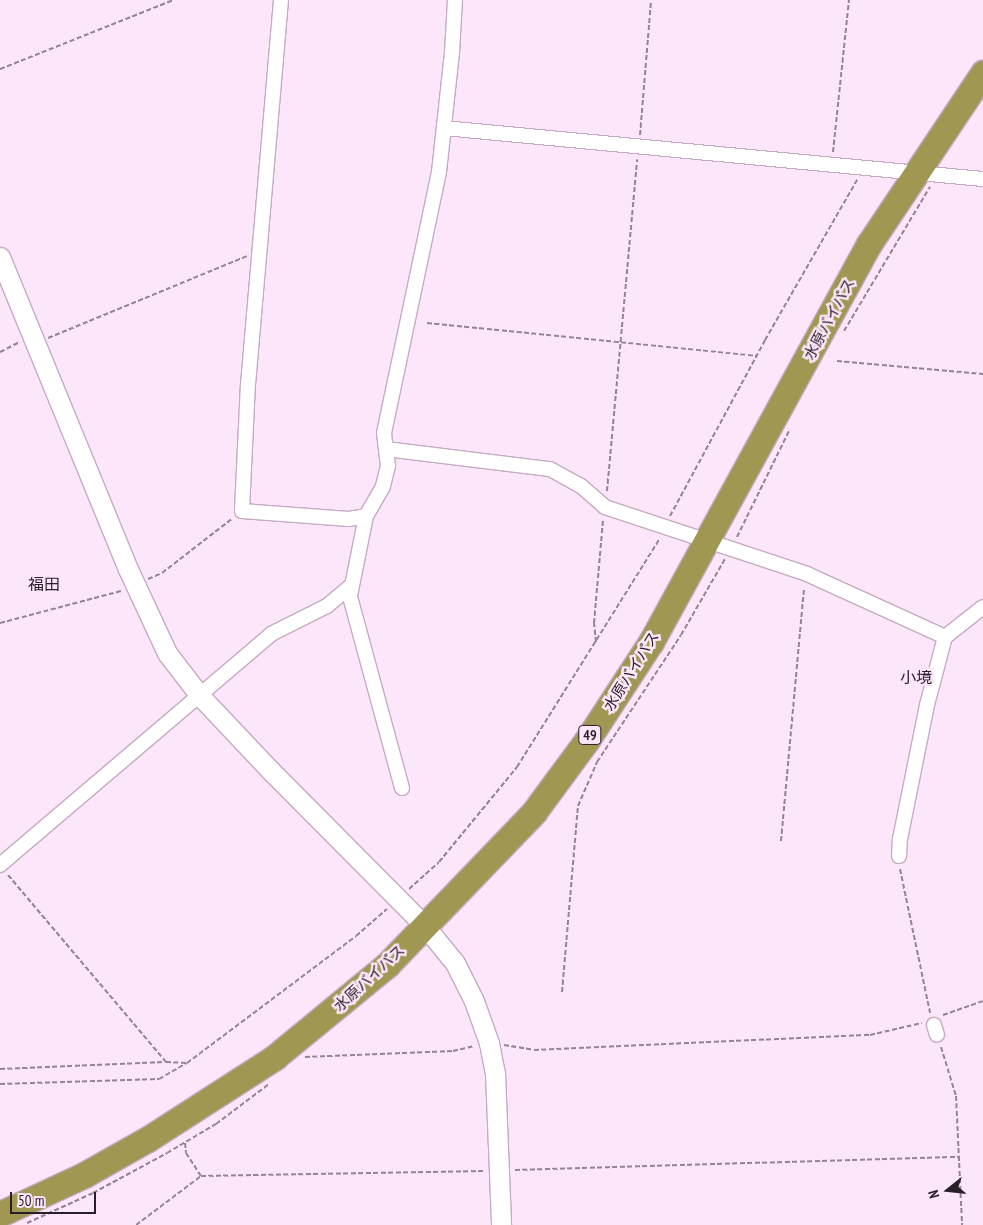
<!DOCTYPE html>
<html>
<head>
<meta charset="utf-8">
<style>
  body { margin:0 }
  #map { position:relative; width:983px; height:1225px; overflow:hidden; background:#fce6f9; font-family:"PT Sans Narrow","Noto Sans JP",sans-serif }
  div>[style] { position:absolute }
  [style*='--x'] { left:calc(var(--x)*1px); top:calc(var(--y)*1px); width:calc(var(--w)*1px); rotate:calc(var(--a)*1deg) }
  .path>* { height:2px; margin-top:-1px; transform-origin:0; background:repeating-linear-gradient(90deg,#948492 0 5px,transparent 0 7.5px) }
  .roads { filter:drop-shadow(1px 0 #c5abc1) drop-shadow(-1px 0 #c5abc1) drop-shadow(0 1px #c5abc1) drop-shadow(0 -1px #c5abc1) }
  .street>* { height:14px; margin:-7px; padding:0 7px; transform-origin:7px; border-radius:7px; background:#fff }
  .secondary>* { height:19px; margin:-9.5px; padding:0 9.5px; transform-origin:9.5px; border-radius:9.5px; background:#fff }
  .highway>* { height:25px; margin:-12.5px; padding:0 12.5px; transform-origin:12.5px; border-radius:12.5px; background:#9f9752 }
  span { translate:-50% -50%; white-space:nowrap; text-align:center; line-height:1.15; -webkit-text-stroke:5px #fce6f9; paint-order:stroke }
  .shield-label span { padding:1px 4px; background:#fce6f9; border:1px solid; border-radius:4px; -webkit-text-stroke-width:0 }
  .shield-label { font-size:14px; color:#291f28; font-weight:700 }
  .street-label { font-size:15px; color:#291f28 }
  .neighbourhood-label { font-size:16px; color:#291f28 }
  .north { position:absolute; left:923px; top:1165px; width:50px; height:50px; -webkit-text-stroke:4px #fce6f9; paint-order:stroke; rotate:254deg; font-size:14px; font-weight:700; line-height:20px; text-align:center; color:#291f28 }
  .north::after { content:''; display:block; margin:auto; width:18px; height:22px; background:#291f28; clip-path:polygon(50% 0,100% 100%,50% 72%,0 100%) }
  .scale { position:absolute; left:10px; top:1192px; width:86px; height:22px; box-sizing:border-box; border:2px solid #291f28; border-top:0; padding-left:6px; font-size:15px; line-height:18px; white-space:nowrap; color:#291f28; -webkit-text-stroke:4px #fce6f9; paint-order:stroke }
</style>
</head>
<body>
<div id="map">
  <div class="path">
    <i style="--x:0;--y:69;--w:186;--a:-21.7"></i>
    <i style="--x:640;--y:135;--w:135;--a:-85.3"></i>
    <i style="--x:833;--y:152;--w:153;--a:-84"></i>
    <i style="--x:427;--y:323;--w:331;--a:5.7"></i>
    <i style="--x:844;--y:331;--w:168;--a:-59.2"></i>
    <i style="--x:48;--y:338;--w:215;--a:-22.4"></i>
    <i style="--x:0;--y:352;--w:22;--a:-27"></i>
    <i style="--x:837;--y:361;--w:147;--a:5.1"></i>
    <i style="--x:607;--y:491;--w:333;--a:-84.8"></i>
    <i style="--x:670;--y:516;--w:200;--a:-61.6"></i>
    <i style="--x:765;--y:340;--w:185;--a:-60.1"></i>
    <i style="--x:737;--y:537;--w:120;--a:-63.9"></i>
    <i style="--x:148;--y:579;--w:15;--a:-23"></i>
    <i style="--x:162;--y:573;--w:90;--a:-37.8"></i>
    <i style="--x:0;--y:623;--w:125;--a:-14.8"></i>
    <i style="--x:596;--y:642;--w:19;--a:-96"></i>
    <i style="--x:594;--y:623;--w:103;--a:-85"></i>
    <i style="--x:781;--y:841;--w:255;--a:-84.8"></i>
    <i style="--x:900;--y:869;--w:147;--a:78.2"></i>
    <i style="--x:8;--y:875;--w:245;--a:49.8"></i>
    <i style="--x:166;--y:1062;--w:21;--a:3"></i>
    <i style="--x:409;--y:889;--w:40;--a:-42"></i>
    <i style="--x:439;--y:862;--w:123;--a:-50.6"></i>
    <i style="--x:517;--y:767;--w:270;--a:-58"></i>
    <i style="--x:562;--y:992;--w:187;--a:-85.1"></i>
    <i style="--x:578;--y:806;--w:48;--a:-66.6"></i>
    <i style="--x:597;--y:762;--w:152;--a:-56.5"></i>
    <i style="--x:681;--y:635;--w:88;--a:-59.9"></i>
    <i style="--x:943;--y:1015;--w:42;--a:-19.3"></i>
    <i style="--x:504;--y:1045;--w:30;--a:9"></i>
    <i style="--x:534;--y:1050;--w:336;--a:-2.6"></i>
    <i style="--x:870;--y:1035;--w:53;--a:-13"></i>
    <i style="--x:941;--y:1047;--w:51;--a:73"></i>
    <i style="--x:956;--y:1096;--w:129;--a:87.3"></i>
    <i style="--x:305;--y:1057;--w:148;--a:-2.3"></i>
    <i style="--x:453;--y:1051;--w:22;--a:-13"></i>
    <i style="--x:0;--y:1069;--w:165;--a:-2.4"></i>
    <i style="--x:0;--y:1084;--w:159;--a:-1.8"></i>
    <i style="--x:159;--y:1079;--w:32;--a:-30"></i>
    <i style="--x:187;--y:1063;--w:211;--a:-36.9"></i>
    <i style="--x:356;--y:936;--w:41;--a:-41.1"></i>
    <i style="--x:185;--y:1143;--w:10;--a:84"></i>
    <i style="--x:186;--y:1153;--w:27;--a:57"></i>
    <i style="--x:515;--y:1170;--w:445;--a:-1.7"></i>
    <i style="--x:27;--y:1223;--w:72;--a:-24.4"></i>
    <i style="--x:93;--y:1193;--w:84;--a:-28.4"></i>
    <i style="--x:167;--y:1153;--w:57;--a:-30.6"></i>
    <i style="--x:216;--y:1124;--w:66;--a:-37"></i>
    <i style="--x:136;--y:1225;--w:81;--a:-37"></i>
    <i style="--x:201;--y:1176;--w:284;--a:-1"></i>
  </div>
  <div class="roads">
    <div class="street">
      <i style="--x:281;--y:0;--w:384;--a:94.9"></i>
      <i style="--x:248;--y:383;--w:128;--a:92.7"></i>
      <i style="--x:242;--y:511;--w:107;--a:4.3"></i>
      <i style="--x:349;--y:519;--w:17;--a:-10"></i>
      <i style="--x:444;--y:128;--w:541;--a:5.41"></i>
      <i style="--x:386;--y:449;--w:165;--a:7"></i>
      <i style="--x:550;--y:469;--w:35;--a:29"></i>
      <i style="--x:581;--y:486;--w:32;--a:41"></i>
      <i style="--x:605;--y:507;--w:213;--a:18.3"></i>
      <i style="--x:807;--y:574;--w:152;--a:24.5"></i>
      <i style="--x:402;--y:788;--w:199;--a:-105.2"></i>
      <i style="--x:350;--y:596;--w:82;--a:-78.7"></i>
      <i style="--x:366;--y:516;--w:34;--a:-60"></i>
      <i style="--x:383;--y:486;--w:21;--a:-76"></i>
      <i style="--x:388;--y:466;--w:33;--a:-97"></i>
      <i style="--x:384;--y:433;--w:267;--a:-78.1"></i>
      <i style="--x:439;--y:172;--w:120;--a:-83.8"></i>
      <i style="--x:452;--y:53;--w:53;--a:-86.8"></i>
      <i style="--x:899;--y:856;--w:17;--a:-87"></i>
      <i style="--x:900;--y:839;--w:137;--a:-78.6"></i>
      <i style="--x:927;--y:705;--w:70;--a:-75.2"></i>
      <i style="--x:945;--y:637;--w:48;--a:-38.3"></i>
      <i style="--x:0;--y:865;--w:356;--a:-40.4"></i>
      <i style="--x:271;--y:634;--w:63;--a:-26.6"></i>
      <i style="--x:327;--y:606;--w:30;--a:-40"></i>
      <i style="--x:934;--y:1025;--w:10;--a:73"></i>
    </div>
    <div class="secondary">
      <i style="--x:0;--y:257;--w:337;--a:67.7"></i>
      <i style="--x:128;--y:569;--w:93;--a:65.1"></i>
      <i style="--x:167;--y:653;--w:54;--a:52.5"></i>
      <i style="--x:200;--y:696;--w:102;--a:46.6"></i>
      <i style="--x:270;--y:770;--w:218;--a:45.2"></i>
      <i style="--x:424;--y:925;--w:49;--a:50.8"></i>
      <i style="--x:455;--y:963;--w:42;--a:63.4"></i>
      <i style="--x:474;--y:1001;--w:45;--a:70.3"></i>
      <i style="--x:489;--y:1043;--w:31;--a:79"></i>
      <i style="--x:495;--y:1073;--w:152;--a:87.7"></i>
    </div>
    <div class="highway">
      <i style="--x:0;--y:1214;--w:93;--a:-24.9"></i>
      <i style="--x:84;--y:1175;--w:73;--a:-29.4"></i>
      <i style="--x:148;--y:1139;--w:151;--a:-32.8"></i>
      <i style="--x:275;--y:1057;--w:145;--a:-39.4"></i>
      <i style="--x:387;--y:965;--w:212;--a:-46.1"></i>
      <i style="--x:534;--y:812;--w:89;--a:-53.6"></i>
      <i style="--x:587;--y:740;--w:117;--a:-56.9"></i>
      <i style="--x:651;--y:642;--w:454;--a:-61.3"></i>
      <i style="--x:869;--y:244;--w:206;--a:-56.3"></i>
    </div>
  </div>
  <div class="shield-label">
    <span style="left:590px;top:735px">49</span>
  </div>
  <div class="street-label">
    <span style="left:829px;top:319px;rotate:-62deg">水原バイパス</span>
    <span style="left:631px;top:671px;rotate:-58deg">水原バイパス</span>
    <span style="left:369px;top:978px;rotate:-43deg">水原バイパス</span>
  </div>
  <div class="neighbourhood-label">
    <span style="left:44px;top:584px">福田</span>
    <span style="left:916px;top:677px">小境</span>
  </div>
  <div class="north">N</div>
  <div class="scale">50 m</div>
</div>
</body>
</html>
